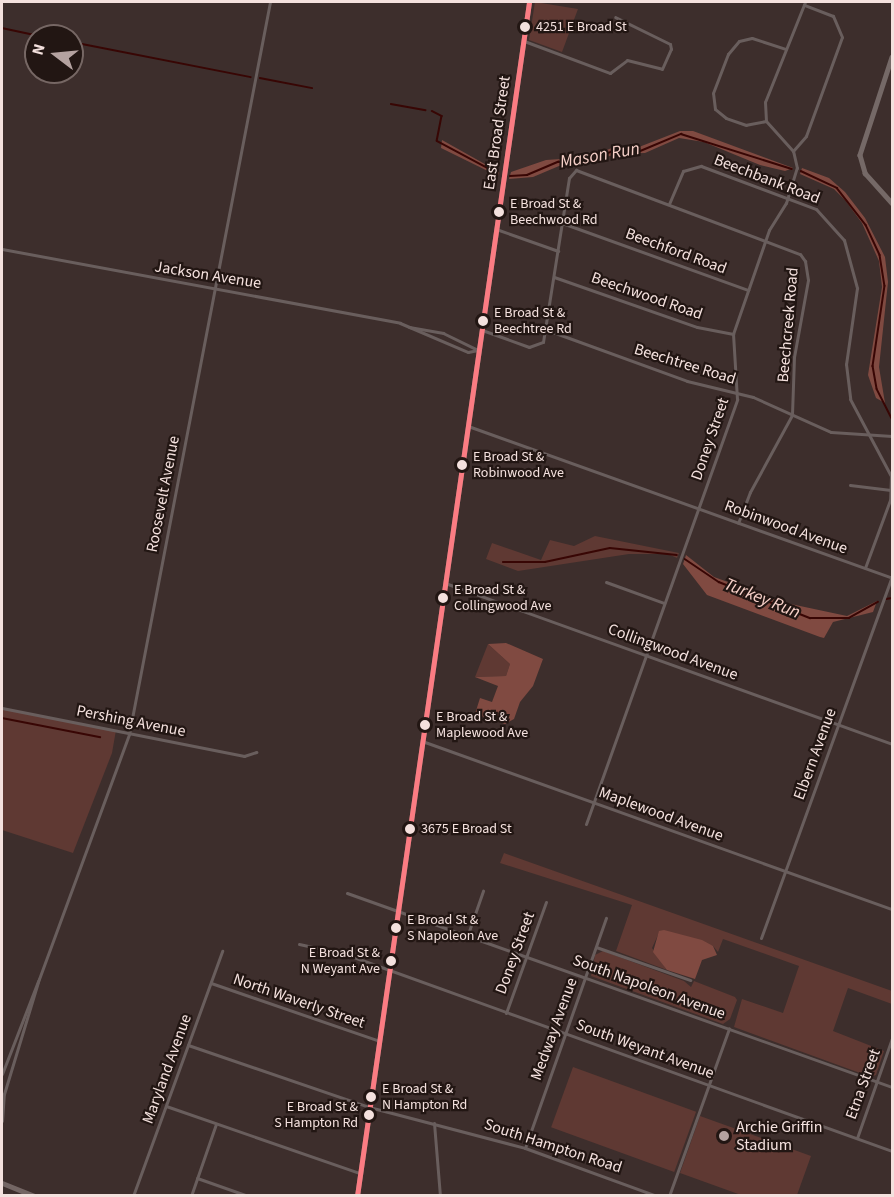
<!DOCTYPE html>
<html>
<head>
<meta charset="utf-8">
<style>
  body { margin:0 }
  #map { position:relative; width:894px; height:1197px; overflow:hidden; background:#3d2e2c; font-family:"Source Sans 3",sans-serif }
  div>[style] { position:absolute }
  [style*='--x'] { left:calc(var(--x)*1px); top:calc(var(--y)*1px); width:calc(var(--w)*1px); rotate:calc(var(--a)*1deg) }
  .green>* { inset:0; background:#5f3933; transform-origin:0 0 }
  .forest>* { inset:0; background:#804a41 }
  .stream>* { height:1.5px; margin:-0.75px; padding:0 0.75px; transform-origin:0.75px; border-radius:0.75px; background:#380604 }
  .street>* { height:3px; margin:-1.5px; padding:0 1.5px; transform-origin:1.5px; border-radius:1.5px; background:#695e5d }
  .secondary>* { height:4.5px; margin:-2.25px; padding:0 2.25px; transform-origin:2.25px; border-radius:2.25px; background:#756967 }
  .primary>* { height:5px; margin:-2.5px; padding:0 2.5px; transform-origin:2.5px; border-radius:2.5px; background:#746664 }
  .bus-1>* { height:4.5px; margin:-2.25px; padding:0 2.25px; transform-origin:2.25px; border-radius:2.25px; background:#fb7c83 }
  .dots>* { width:16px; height:16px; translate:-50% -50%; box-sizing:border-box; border:3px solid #221613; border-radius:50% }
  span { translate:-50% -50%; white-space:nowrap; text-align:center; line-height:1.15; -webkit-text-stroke:4.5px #221613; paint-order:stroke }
  .bus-label { font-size:14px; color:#f4e1de }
  .left { translate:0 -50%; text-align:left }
  .right { translate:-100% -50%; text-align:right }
  .street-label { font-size:16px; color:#f4e1de }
  .poi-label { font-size:16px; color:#f4e1de }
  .water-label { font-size:18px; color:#f5cfc7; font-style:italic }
  .frame { position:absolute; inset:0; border:3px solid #f4e1de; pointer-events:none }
  .north { position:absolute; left:24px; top:24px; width:60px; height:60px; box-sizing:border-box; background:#221613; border:2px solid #766764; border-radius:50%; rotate:286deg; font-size:16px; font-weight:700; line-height:24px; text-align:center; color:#f4e1de }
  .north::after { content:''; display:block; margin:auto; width:21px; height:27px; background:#b4a2a0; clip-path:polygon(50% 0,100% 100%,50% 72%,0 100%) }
</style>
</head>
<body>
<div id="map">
  <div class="green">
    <i style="clip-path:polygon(535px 2px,578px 9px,562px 52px,529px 40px)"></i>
    <i style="clip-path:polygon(595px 536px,679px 553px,677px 558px,668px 554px,629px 554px,518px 571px,486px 559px,492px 543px,541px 560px,550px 540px,574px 546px)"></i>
    <i style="clip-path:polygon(488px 644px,510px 664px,506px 676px,475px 677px)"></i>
    <i style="clip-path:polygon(2px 708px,116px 730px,112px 753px,73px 853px,2px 830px)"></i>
    <i style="clip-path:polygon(504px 853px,892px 991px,892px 1004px,848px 988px,833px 1031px,884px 1051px,876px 1075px,871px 1077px,734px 1027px,742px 999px,783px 1013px,799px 966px,723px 939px,718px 952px,713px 946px,658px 935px,652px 948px,667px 970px,616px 951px,632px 905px,500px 863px)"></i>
    <i style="clip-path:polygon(603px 951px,684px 981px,691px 987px,694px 981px,735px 997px,737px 1000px,730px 1019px,723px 1024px,591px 976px,595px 955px)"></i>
    <i style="left:573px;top:1067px;width:131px;height:64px;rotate:20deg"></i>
    <i style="clip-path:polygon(700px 1116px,811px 1156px,797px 1195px,741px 1195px,680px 1173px)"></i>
  </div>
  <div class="forest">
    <i style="clip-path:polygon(680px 131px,693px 131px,793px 168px,785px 171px,760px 165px,704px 142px,679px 138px,645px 153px,616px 154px,582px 165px,559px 166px,533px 177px,509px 179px,511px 172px,546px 160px,590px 157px,614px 147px,639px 147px)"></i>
    <i style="clip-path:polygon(442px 140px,499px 172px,498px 176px,441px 148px)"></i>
    <i style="clip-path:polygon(802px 168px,829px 178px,845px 192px,865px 218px,885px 257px,888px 282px,879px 367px,885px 403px,876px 398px,868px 375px,882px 287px,879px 261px,862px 223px,845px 200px,834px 189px,800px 174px)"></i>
    <i style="clip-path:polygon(686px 555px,714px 577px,786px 603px,847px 616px,877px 601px,873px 612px,833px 622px,824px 638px,820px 637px,707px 595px,683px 564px)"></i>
    <i style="clip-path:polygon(506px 643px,543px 659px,533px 686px,520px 702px,514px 719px,505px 724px,475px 714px,480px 698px,492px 702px,498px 686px,475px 677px,506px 676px,510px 664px,488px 644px)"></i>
    <i style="clip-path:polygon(664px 930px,702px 940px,713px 946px,717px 955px,702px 960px,695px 979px,667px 970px,653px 952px,659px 931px)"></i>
  </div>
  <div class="stream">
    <i style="--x:2;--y:28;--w:39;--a:12"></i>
    <i style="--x:72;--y:42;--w:182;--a:11.1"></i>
    <i style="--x:260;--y:78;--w:53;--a:10.9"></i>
    <i style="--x:391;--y:104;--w:35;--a:10"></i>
    <i style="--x:432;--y:111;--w:11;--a:27"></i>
    <i style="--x:442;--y:116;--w:25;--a:101"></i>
    <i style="--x:437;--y:141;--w:68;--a:28.1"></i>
    <i style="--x:801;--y:171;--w:40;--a:25"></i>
    <i style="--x:837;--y:188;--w:47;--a:51.9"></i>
    <i style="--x:866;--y:225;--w:33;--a:65"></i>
    <i style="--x:880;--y:255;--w:31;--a:81"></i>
    <i style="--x:885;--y:286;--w:81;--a:98.5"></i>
    <i style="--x:873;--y:366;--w:23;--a:80"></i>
    <i style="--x:877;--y:389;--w:33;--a:63"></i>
    <i style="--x:510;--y:176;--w:17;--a:-3"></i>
    <i style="--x:527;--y:175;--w:34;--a:-23"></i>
    <i style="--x:558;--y:162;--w:36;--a:-5"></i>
    <i style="--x:594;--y:159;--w:21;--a:-23"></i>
    <i style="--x:613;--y:151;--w:25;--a:2"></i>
    <i style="--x:638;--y:152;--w:47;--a:-22.7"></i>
    <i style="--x:681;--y:134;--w:116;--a:17.5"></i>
    <i style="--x:685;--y:559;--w:41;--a:34.1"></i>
    <i style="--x:719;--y:582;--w:98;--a:21.6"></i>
    <i style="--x:810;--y:618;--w:39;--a:0"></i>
    <i style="--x:849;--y:618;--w:33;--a:-29"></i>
    <i style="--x:503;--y:562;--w:42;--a:0"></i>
    <i style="--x:545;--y:562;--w:66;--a:-12.2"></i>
    <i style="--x:610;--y:548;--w:67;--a:6"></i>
    <i style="--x:886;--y:599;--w:6;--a:-9"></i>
    <i style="--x:2;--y:718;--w:100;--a:11"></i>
  </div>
  <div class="street">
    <i style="--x:524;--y:41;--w:92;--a:20.4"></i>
    <i style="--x:610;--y:73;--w:21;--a:-37"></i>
    <i style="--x:627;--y:60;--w:36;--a:14"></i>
    <i style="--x:662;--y:69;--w:22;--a:-66"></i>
    <i style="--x:671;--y:49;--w:5;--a:-101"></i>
    <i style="--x:670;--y:44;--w:61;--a:-153.9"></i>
    <i style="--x:766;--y:121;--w:20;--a:169"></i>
    <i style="--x:746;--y:125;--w:21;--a:-161"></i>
    <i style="--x:726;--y:118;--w:14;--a:-141"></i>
    <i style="--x:715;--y:109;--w:16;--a:-97"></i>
    <i style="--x:713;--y:93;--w:42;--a:-69"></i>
    <i style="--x:728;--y:54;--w:17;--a:-50"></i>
    <i style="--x:739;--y:41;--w:13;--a:-13"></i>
    <i style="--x:752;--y:38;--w:35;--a:18"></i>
    <i style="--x:793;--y:151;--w:20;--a:-49"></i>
    <i style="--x:806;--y:136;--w:105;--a:-70"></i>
    <i style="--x:842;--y:37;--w:23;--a:-113"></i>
    <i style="--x:833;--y:16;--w:31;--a:-159"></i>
    <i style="--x:669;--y:204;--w:36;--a:-67"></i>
    <i style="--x:683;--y:171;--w:19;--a:-16"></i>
    <i style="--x:701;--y:166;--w:123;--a:20.5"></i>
    <i style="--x:816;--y:209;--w:42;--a:47.9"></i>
    <i style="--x:844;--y:240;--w:50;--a:74.8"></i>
    <i style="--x:857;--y:288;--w:77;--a:98.2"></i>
    <i style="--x:846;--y:364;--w:35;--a:83"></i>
    <i style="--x:850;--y:399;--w:87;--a:62"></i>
    <i style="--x:891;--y:476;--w:24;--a:92"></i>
    <i style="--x:890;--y:500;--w:72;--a:110.2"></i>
    <i style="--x:562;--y:223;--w:198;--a:19.8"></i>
    <i style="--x:496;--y:229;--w:66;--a:19.5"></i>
    <i style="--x:2;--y:249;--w:405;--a:10.5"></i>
    <i style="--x:400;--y:323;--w:74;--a:23.1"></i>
    <i style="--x:468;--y:352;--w:10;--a:-11"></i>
    <i style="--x:554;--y:277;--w:151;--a:19.3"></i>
    <i style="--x:697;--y:327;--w:37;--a:11"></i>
    <i style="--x:409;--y:327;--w:35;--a:10"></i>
    <i style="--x:443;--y:333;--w:39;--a:26"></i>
    <i style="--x:482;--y:330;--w:50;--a:19.9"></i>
    <i style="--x:529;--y:347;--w:15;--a:-20"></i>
    <i style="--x:543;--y:342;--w:166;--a:-81"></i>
    <i style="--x:569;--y:178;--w:11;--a:-49"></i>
    <i style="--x:576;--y:170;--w:239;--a:20.6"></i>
    <i style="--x:800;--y:254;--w:9;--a:54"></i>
    <i style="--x:805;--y:261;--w:19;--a:81"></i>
    <i style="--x:808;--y:280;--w:78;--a:100.3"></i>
    <i style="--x:794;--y:357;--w:58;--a:92"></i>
    <i style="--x:792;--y:415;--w:88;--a:118.6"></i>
    <i style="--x:750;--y:492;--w:33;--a:111"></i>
    <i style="--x:547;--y:330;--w:149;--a:20"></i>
    <i style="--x:687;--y:381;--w:68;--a:13.6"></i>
    <i style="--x:753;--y:397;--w:85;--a:24.2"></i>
    <i style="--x:831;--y:432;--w:61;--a:3.8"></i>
    <i style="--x:468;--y:426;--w:450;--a:19.7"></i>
    <i style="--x:850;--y:485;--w:41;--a:7"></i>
    <i style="--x:606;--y:582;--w:62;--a:19.9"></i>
    <i style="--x:445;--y:583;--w:475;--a:19.8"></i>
    <i style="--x:2;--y:708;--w:247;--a:11.2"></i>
    <i style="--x:244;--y:756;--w:13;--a:-18"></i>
    <i style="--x:422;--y:741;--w:499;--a:19.7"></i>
    <i style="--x:586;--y:824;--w:451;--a:-70.4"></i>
    <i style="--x:737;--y:399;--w:65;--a:-93.5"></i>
    <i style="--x:733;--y:334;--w:110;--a:-70.9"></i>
    <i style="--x:769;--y:230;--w:32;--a:-58"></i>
    <i style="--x:786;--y:203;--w:37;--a:-73"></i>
    <i style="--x:797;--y:168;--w:17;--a:-103"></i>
    <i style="--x:793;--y:151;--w:40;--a:-132"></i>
    <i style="--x:766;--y:121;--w:19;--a:-93"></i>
    <i style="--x:765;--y:102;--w:108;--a:-68.2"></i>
    <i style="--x:347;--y:893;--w:578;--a:19.59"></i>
    <i style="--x:468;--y:934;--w:46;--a:-70.8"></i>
    <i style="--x:761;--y:938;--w:383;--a:-70.1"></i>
    <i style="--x:299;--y:944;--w:47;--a:12.3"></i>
    <i style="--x:345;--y:954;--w:581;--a:19.81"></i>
    <i style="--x:596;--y:947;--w:100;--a:19.3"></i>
    <i style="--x:211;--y:983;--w:178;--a:19"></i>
    <i style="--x:506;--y:1013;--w:118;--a:-70.2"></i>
    <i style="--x:188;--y:1045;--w:191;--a:18.9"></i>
    <i style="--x:369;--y:1107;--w:161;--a:14.7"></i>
    <i style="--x:525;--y:1148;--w:140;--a:20"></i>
    <i style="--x:2;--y:1074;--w:100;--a:-68.8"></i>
    <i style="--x:166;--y:1106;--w:205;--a:19.1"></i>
    <i style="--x:2;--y:1121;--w:27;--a:-86"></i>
    <i style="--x:4;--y:1094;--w:120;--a:-73.1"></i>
    <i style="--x:39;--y:979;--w:261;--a:-69.8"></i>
    <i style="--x:129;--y:734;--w:745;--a:-79.1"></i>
    <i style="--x:434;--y:1123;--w:73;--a:85.3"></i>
    <i style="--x:857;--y:1138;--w:106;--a:-70.7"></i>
    <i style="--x:525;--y:1148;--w:244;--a:-70.6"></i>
    <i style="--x:197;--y:1178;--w:54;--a:19.4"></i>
    <i style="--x:133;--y:1196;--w:261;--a:-70"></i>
    <i style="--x:191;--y:1196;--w:76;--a:-70.9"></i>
    <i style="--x:669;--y:1196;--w:178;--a:-70.3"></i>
  </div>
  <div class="secondary">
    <i style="--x:892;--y:57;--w:103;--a:108.1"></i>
    <i style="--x:860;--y:155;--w:19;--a:74"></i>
    <i style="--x:865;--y:173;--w:40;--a:48"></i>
  </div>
  <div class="primary">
    <i style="--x:2;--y:1183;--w:35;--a:22"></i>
    <i style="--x:357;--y:1196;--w:1206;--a:-81.8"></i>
  </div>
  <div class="bus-1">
    <i style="--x:357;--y:1196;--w:1206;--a:-81.8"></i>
  </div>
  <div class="dots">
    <i style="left:525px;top:27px;background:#f4e1de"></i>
    <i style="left:499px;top:212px;background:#f4e1de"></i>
    <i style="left:483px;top:321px;background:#f4e1de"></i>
    <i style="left:462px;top:465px;background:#f4e1de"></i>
    <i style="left:443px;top:598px;background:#f4e1de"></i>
    <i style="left:425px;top:725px;background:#f4e1de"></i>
    <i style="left:410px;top:829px;background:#f4e1de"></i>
    <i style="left:396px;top:928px;background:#f4e1de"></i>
    <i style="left:391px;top:961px;background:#f4e1de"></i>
    <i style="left:371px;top:1097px;background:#f4e1de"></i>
    <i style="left:369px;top:1115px;background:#f4e1de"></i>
    <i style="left:724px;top:1136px;background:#b4a2a0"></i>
  </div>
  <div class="bus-label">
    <span class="left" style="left:536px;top:27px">4251 E Broad St</span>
    <span class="left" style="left:510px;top:212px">E Broad St &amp;<br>Beechwood Rd</span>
    <span class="left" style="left:494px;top:321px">E Broad St &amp;<br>Beechtree Rd</span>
    <span class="left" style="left:473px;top:465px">E Broad St &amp;<br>Robinwood Ave</span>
    <span class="left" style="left:454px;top:598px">E Broad St &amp;<br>Collingwood Ave</span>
    <span class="left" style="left:436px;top:725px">E Broad St &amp;<br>Maplewood Ave</span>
    <span class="left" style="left:421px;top:829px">3675 E Broad St</span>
    <span class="left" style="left:407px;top:928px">E Broad St &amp;<br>S Napoleon Ave</span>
    <span class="right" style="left:380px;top:961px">E Broad St &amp;<br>N Weyant Ave</span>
    <span class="left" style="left:382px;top:1097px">E Broad St &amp;<br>N Hampton Rd</span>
    <span class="right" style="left:358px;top:1115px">E Broad St &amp;<br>S Hampton Rd</span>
  </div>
  <div class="street-label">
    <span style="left:497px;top:133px;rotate:-82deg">East Broad Street</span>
    <span style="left:767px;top:179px;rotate:21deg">Beechbank Road</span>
    <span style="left:676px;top:251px;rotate:20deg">Beechford Road</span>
    <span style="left:208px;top:275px;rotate:9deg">Jackson Avenue</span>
    <span style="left:647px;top:296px;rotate:19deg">Beechwood Road</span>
    <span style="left:788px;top:325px;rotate:-85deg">Beechcreek Road</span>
    <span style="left:685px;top:364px;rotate:17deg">Beechtree Road</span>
    <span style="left:710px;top:439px;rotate:-71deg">Doney Street</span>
    <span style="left:163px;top:494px;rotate:-79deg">Roosevelt Avenue</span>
    <span style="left:786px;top:527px;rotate:20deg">Robinwood Avenue</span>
    <span style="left:673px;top:652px;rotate:20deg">Collingwood Avenue</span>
    <span style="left:131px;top:721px;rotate:11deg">Pershing Avenue</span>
    <span style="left:815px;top:754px;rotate:-70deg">Elbern Avenue</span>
    <span style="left:661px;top:814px;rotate:20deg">Maplewood Avenue</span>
    <span style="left:515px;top:953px;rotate:-70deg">Doney Street</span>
    <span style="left:649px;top:987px;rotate:20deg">South Napoleon Avenue</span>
    <span style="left:299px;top:1001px;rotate:19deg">North Waverly Street</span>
    <span style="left:554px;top:1029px;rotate:-70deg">Medway Avenue</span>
    <span style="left:645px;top:1049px;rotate:20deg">South Weyant Avenue</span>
    <span style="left:167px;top:1069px;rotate:-70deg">Maryland Avenue</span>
    <span style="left:863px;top:1084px;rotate:-70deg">Etna Street</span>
    <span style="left:553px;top:1146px;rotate:18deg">South Hampton Road</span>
  </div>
  <div class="poi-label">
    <span class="left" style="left:736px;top:1136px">Archie Griffin<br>Stadium</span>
  </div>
  <div class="water-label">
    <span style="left:600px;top:156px;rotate:-10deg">Mason Run</span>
    <span style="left:762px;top:599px;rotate:22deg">Turkey Run</span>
  </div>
  <div class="frame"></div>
  <div class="north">N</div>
</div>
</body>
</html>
